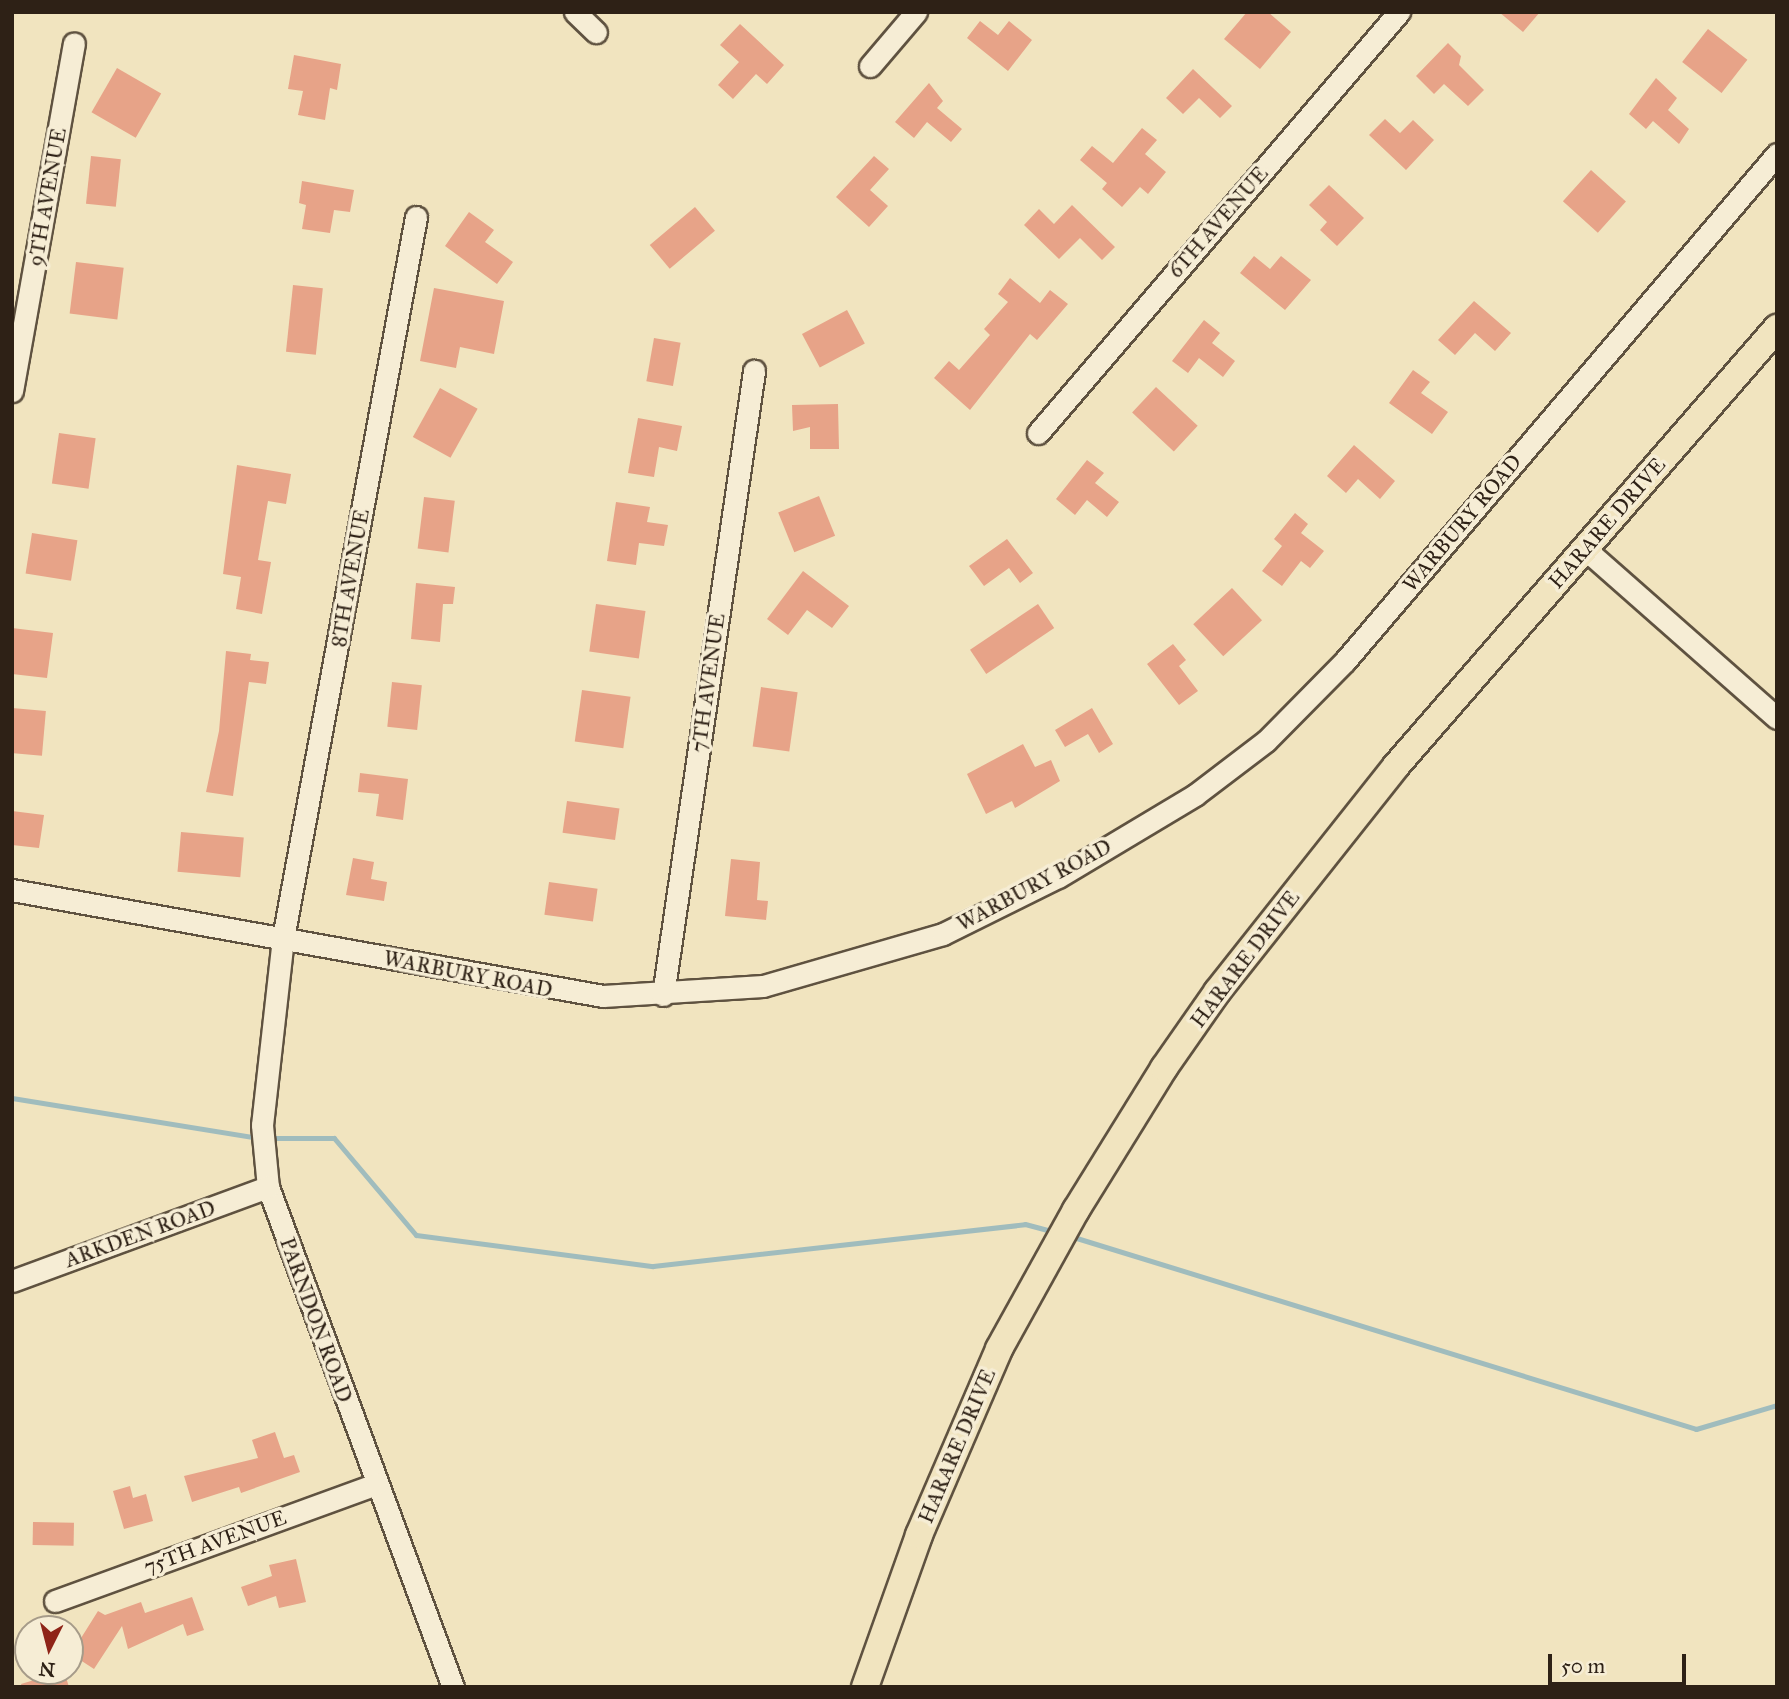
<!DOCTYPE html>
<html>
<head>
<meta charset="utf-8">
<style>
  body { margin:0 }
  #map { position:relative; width:1789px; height:1699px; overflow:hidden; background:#f1e4bf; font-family:"IM FELL Great Primer",serif }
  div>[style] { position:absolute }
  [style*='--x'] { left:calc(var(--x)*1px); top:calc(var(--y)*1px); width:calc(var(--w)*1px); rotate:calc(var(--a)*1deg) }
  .stream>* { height:5px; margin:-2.5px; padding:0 2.5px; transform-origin:2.5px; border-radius:2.5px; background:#a0bcbd }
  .building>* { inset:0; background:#e7a388; transform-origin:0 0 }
  .roads { filter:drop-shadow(2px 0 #5f5240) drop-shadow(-2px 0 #5f5240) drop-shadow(0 2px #5f5240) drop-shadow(0 -2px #5f5240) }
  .minor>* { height:21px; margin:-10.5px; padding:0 10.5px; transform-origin:10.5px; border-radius:10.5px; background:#f6edd5 }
  .major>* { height:26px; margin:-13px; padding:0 13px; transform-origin:13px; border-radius:13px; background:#f1e4bf }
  span { translate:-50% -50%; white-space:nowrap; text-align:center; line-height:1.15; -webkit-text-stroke:7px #f6edd5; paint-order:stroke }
  .street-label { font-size:21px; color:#2e2116 }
  .frame { position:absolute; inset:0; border:14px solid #2e2116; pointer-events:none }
  .north { position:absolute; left:14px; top:1615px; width:70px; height:70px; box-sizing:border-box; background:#f6edd5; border:2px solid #a69b89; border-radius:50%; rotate:186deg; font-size:19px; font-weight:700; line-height:28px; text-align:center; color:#2e2116 }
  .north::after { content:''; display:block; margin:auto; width:24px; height:32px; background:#8f2418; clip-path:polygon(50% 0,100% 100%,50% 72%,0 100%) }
  .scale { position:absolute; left:1548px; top:1654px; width:138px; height:32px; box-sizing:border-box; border:4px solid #2e2116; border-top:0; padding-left:9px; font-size:21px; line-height:24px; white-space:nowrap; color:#2e2116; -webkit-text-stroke:5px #f6edd5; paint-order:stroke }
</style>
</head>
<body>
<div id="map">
  <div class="stream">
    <i style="--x:12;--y:1098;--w:249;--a:9.2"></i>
    <i style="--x:267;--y:1138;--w:67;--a:0"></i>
    <i style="--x:334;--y:1138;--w:127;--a:49.8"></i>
    <i style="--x:416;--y:1235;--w:239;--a:7.5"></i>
    <i style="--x:653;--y:1266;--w:374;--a:-6.4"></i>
    <i style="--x:1025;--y:1224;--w:30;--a:15"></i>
    <i style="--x:1070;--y:1236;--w:655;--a:17.13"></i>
    <i style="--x:1696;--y:1429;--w:84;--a:-16.5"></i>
  </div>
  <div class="building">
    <i style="clip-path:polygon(1247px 12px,1268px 12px,1291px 32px,1260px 69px,1224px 39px)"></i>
    <i style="clip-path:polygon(1499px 12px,1540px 12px,1523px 32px)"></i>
    <i style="clip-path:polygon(980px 21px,998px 35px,1009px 21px,1032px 40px,1008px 71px,967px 38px)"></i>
    <i style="clip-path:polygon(740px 24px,784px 65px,767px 84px,756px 74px,733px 99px,718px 85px,739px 62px,720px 45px)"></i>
    <i style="left:1708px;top:29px;width:50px;height:42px;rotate:38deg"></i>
    <i style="clip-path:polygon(1448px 43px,1461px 56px,1459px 65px,1484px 90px,1468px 106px,1444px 84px,1434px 94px,1416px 76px)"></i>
    <i style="clip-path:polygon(294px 55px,341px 64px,337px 90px,330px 88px,325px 120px,298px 115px,303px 91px,288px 89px)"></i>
    <i style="left:117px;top:68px;width:51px;height:51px;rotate:30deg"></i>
    <i style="clip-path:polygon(1193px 69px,1232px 106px,1220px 118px,1199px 98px,1183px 114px,1166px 98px)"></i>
    <i style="clip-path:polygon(1656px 78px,1677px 98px,1668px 110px,1689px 129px,1679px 144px,1653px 121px,1646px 129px,1629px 114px)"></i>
    <i style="clip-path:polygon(929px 83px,943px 101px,937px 108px,962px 129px,951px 142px,927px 122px,914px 138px,895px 122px)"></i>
    <i style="clip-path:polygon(1385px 119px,1400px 133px,1413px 120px,1434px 140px,1406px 170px,1369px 135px)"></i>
    <i style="clip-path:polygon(1142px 128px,1157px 140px,1145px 154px,1166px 172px,1148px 194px,1140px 187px,1122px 207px,1102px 189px,1107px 183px,1080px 160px,1092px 146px,1113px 163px)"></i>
    <i style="left:91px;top:156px;width:30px;height:48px;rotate:6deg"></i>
    <i style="clip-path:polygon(874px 156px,889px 169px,870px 190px,888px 206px,869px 227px,836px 197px)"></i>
    <i style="left:1591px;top:170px;width:47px;height:42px;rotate:42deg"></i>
    <i style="clip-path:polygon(302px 181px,354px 190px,350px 212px,334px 210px,330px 233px,302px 229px,306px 205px,299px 203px)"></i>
    <i style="clip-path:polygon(1329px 185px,1364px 218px,1337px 246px,1320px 230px,1327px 222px,1309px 205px)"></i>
    <i style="clip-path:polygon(1072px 205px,1115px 247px,1102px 260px,1080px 238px,1059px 259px,1024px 225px,1039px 209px,1054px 224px)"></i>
    <i style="left:695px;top:207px;width:31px;height:59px;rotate:50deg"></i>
    <i style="clip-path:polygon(469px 212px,494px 230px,485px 242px,513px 262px,497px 284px,445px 246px)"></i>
    <i style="clip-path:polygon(1254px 256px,1270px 269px,1281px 256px,1311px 280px,1285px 310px,1240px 273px)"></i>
    <i style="left:76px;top:262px;width:48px;height:52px;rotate:7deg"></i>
    <i style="clip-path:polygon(1010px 278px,1040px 303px,1050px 290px,1068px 304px,1037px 340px,1030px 334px,970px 410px,934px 378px,949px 361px,959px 370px,990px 335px,984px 329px,1008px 302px,998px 294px)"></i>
    <i style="left:293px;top:285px;width:30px;height:67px;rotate:6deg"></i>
    <i style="clip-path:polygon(434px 288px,504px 301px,494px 354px,460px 347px,456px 368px,420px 361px)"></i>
    <i style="clip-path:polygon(1474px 301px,1511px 333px,1495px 351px,1475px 333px,1455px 355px,1438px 340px)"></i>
    <i style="left:847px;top:310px;width:38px;height:51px;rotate:62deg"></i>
    <i style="clip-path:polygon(1204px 320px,1220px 333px,1212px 343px,1235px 361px,1223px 377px,1199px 358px,1188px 373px,1172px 361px)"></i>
    <i style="left:654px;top:338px;width:27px;height:44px;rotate:10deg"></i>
    <i style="clip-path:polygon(1413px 370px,1430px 382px,1421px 393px,1448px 412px,1432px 434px,1389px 403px)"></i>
    <i style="left:1156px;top:387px;width:57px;height:35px;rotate:43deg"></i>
    <i style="left:440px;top:388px;width:43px;height:56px;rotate:29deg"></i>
    <i style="clip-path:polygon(838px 404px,839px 449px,810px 449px,810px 427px,793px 431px,792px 405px)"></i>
    <i style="clip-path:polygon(638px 418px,682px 426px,677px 451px,659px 447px,654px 477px,628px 473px)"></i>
    <i style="left:59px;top:433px;width:37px;height:51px;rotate:8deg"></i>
    <i style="clip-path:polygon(1354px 445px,1395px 481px,1380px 499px,1358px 479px,1346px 493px,1327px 476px)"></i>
    <i style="clip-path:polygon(1087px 460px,1104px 473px,1095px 483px,1119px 502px,1107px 517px,1087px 500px,1075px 515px,1056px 499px)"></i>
    <i style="clip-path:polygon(237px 465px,291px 474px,286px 504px,268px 501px,258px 560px,271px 562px,262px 614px,236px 609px,241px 577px,223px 574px)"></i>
    <i style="left:819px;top:496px;width:43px;height:44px;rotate:68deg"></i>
    <i style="left:424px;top:497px;width:31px;height:52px;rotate:7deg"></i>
    <i style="clip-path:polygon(616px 502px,650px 507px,647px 522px,668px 525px,664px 546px,639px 543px,636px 565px,607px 561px)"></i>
    <i style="clip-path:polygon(1295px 513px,1308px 524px,1301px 533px,1324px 551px,1310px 568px,1301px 561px,1282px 586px,1262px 571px,1282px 546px,1274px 539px)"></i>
    <i style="left:32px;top:533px;width:46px;height:41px;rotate:9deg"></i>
    <i style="clip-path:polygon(1007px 539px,1033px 573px,1020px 583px,1009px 568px,984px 586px,969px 566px)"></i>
    <i style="clip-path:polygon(803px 571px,849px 606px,832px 628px,807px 610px,788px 635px,767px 619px)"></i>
    <i style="clip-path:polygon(416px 583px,455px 587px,453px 604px,443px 604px,440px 642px,411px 639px)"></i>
    <i style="left:1232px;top:588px;width:44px;height:53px;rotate:47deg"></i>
    <i style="left:596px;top:604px;width:50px;height:48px;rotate:8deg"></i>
    <i style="left:1038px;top:604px;width:29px;height:82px;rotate:56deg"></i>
    <i style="clip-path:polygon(12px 628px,53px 633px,47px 678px,12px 674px)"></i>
    <i style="clip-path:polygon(1173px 644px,1186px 660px,1179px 666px,1198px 691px,1179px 705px,1147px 664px)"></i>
    <i style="clip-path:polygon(226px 651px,251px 654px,250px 660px,269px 662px,266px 684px,249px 682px,233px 796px,206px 792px,219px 731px)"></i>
    <i style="left:392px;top:682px;width:30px;height:45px;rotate:6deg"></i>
    <i style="left:761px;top:687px;width:37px;height:60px;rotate:8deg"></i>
    <i style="left:582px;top:690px;width:49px;height:52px;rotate:8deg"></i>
    <i style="left:12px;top:708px;width:34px;height:45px;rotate:5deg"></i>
    <i style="clip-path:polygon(1092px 708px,1113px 744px,1099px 753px,1088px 734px,1065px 747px,1055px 730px)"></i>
    <i style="clip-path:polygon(1023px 744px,1035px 767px,1051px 760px,1060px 781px,1015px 808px,1012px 801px,986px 814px,967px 774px)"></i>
    <i style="clip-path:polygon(360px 773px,408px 779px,403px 820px,376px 816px,379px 794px,358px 792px)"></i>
    <i style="left:567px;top:801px;width:53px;height:32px;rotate:8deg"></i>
    <i style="clip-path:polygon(12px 811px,44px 815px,39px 848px,12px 845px)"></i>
    <i style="left:181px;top:832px;width:63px;height:40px;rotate:5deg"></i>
    <i style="clip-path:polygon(353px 858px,374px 862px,371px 879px,387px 882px,384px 901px,346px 895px)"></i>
    <i style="clip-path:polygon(731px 859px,760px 862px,757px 900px,768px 901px,766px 920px,725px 916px)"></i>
    <i style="left:549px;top:882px;width:49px;height:33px;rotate:8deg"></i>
    <i style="clip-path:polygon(275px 1432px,284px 1458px,294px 1455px,300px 1472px,241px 1493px,239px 1487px,192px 1502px,184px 1476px,258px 1458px,252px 1440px)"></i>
    <i style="clip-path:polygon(130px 1486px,133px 1498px,146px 1494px,153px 1521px,124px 1529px,113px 1491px)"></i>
    <i style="left:33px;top:1522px;width:41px;height:23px;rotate:1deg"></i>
    <i style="clip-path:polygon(296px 1559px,306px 1602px,279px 1608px,276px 1596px,248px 1606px,241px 1587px,272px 1576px,269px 1565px)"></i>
    <i style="clip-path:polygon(192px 1597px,204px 1630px,187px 1636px,183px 1624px,128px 1649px,122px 1626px,94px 1669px,71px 1654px,98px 1611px,105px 1615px,141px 1602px,145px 1613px)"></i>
    <i style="clip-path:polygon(64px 1671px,69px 1687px,22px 1687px,21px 1684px)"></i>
  </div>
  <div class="roads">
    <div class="minor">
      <i style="--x:575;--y:12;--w:29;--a:44"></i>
      <i style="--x:870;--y:66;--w:71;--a:-49.6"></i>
      <i style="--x:416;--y:217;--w:733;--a:100.45"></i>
      <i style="--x:283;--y:938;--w:188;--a:96.4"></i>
      <i style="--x:262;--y:1125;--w:62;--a:84.5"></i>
      <i style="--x:268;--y:1187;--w:533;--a:69.7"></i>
      <i style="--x:12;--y:391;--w:353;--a:-79.9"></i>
      <i style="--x:1038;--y:433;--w:555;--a:-49.39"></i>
      <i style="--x:1584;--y:548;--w:257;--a:41.4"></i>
      <i style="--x:12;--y:890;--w:600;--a:10.17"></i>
      <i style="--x:603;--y:996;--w:160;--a:-3.6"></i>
      <i style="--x:763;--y:986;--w:187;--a:-16.1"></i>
      <i style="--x:943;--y:934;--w:128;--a:-26.4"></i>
      <i style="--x:1058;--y:877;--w:160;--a:-30.9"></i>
      <i style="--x:1195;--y:795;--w:89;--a:-37.3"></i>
      <i style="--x:1266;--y:741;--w:112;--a:-45.4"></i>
      <i style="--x:1345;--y:661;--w:666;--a:-49.57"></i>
      <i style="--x:663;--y:995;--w:631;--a:-81.7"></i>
      <i style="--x:12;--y:1281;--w:273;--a:-20.2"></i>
      <i style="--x:55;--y:1601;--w:342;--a:-20"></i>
    </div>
    <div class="major">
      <i style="--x:865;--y:1687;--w:161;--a:-70.4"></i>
      <i style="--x:919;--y:1535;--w:202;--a:-66.7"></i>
      <i style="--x:999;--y:1349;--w:159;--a:-61"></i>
      <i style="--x:1076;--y:1210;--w:167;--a:-58.2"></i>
      <i style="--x:1164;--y:1068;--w:93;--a:-55.1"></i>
      <i style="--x:1217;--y:992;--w:288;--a:-51.6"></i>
      <i style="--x:1396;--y:766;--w:581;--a:-48.98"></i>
    </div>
  </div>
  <div class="street-label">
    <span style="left:47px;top:197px;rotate:-80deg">9TH AVENUE</span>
    <span style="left:1218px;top:222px;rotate:-49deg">6TH AVENUE</span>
    <span style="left:1462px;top:523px;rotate:-50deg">WARBURY ROAD</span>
    <span style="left:1607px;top:523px;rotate:-49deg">HARARE DRIVE</span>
    <span style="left:350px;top:578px;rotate:-80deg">8TH AVENUE</span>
    <span style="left:708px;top:683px;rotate:-82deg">7TH AVENUE</span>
    <span style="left:1034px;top:885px;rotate:-28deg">WARBURY ROAD</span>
    <span style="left:1245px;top:959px;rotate:-53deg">HARARE DRIVE</span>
    <span style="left:468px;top:974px;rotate:11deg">WARBURY ROAD</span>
    <span style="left:140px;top:1234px;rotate:-20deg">ARKDEN ROAD</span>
    <span style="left:316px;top:1320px;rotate:70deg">PARNDON ROAD</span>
    <span style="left:957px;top:1446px;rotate:-67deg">HARARE DRIVE</span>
    <span style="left:215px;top:1542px;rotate:-20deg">75TH AVENUE</span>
  </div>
  <div class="frame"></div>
  <div class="north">N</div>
  <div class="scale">50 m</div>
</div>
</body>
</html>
